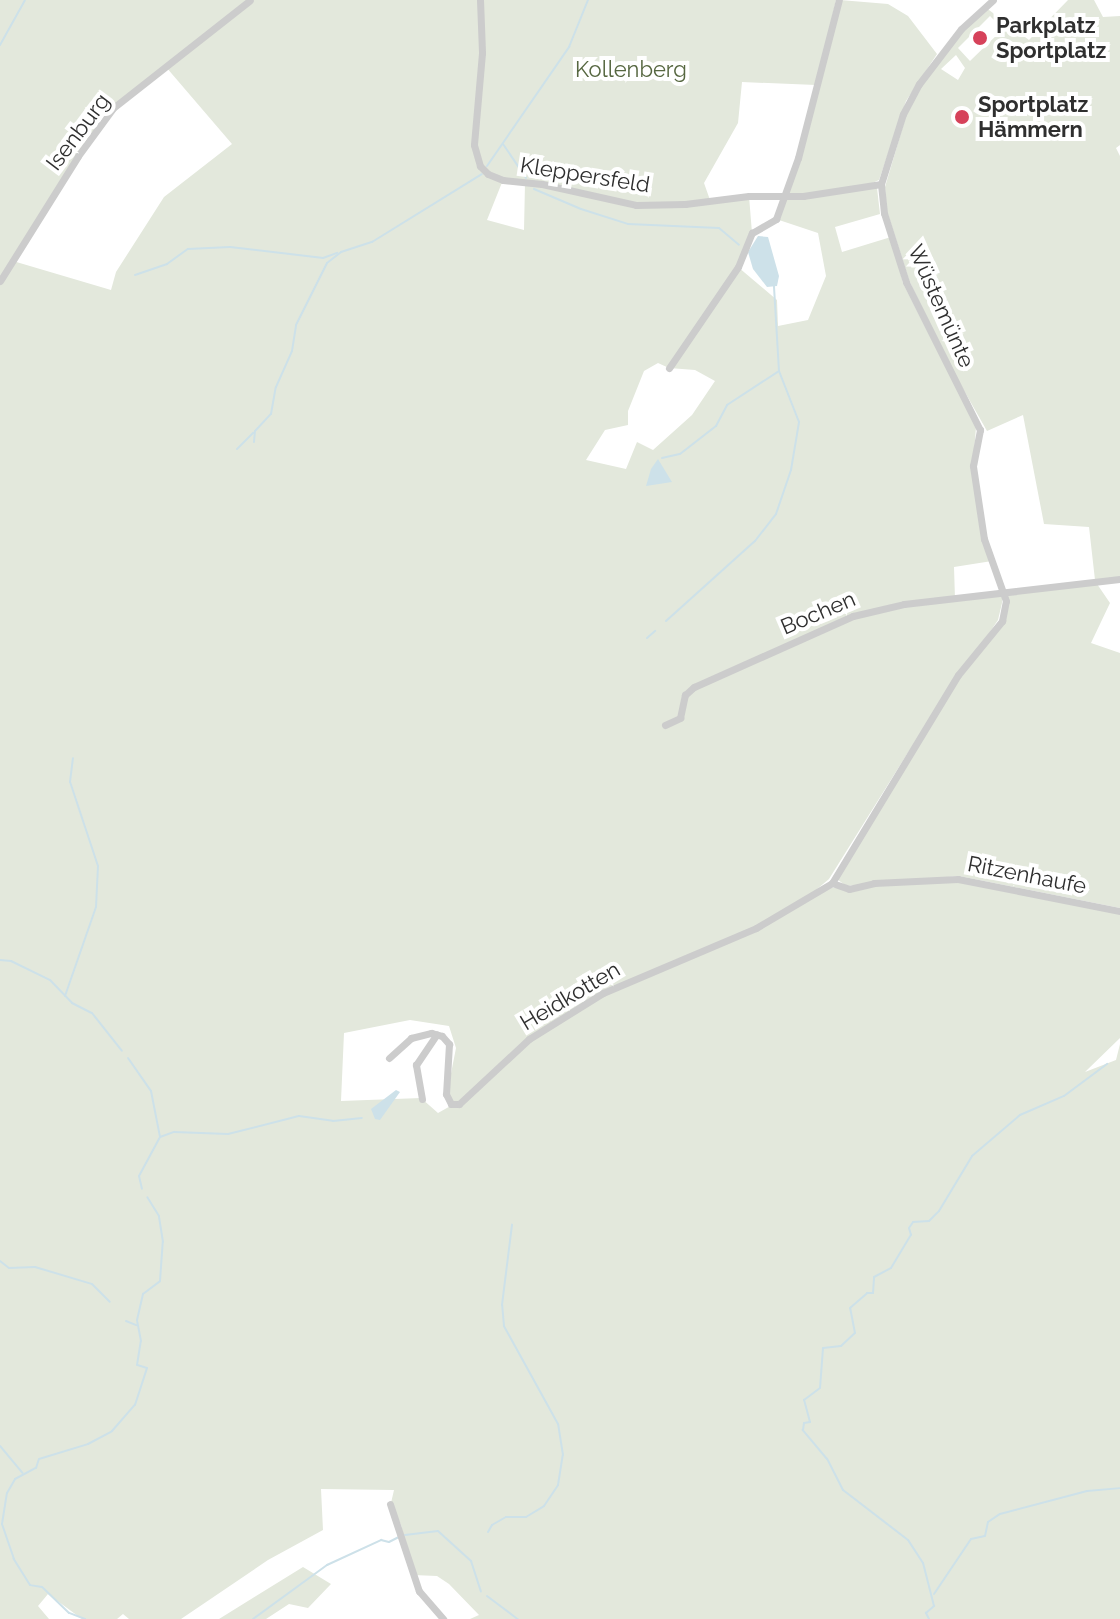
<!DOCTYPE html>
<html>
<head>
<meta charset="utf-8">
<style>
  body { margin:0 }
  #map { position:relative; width:1120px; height:1619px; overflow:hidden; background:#fff; font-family:Raleway,sans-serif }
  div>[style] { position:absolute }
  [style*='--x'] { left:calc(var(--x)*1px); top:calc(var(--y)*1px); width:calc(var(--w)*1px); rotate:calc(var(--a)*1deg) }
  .green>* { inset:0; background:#e3e8dc }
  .water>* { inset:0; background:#cde1e9 }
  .stream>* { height:2px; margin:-1px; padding:0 1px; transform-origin:1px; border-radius:1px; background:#cde1e9 }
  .minor>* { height:7px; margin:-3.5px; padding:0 3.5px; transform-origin:3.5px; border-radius:3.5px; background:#ccc }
  .dots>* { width:22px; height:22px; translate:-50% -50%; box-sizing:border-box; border:4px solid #fff; border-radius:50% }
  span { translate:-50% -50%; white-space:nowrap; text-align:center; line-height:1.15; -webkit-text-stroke:8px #fff; paint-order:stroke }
  .poi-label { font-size:22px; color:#2f2f2f; font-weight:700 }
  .left { translate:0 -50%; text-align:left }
  .park-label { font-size:22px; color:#566740 }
  .street-label { font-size:22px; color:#2f2f2f }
</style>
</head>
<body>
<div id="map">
  <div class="green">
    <i style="clip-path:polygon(evenodd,0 0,836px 0,816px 85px,742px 82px,738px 123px,704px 183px,710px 200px,749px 196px,752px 233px,738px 267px,777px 300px,778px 326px,808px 320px,826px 276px,818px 233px,776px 219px,798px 158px,840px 0,888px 4px,908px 16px,937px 54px,906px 101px,879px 180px,868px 185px,877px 188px,880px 214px,835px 227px,842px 252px,891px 237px,903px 283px,976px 427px,973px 466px,992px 561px,954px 567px,955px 599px,1002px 596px,1002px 603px,998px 620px,907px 754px,829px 879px,797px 906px,831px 888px,958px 881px,1120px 914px,1120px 1038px,1085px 1072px,1116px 1060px,1120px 1044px,1120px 1619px,470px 1619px,479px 1615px,449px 1584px,437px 1576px,413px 1575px,401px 1525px,391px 1503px,394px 1490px,321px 1489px,323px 1530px,268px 1560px,181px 1619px,129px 1619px,123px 1614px,117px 1619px,82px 1619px,48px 1594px,38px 1606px,49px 1619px,0 1619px,0 285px,8px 269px,0 277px,0 0,166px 67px,232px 144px,164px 197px,116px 272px,111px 290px,13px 261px,113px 108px,166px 67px,0 0,503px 180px,525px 183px,524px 230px,487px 220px,503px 180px,0 0,658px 363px,669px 368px,695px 370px,715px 381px,692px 415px,653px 450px,637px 442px,626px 469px,586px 460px,605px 430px,628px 425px,628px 411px,644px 371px,658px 363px,0 0,410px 1020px,449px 1026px,456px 1048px,447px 1094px,454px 1104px,438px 1113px,421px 1098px,341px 1101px,344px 1033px,410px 1020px)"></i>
    <i style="clip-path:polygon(evenodd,1068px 0,1094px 0,1103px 17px,1120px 16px,1120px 145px,1116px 148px,1120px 156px,1120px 579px,1095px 581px,1110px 603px,1091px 643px,1120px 653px,1120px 908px,959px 876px,846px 886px,837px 879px,939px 704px,1002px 621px,1004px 594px,1095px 580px,1089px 527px,1044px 524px,1023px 415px,987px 431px,949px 364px,909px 280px,887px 211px,885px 187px,906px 116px,931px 65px,985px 7px,1029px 40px,1068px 0,990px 16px,1003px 29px,970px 61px,958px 48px,990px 16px,1068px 0,956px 55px,965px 68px,958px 80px,941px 69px,956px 55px)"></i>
    <i style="clip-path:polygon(303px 1567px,331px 1584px,308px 1608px,289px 1604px,266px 1619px,219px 1619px)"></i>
  </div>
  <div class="water">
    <i style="clip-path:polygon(758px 236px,768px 237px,779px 276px,777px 286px,767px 287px,753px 269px,748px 252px)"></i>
    <i style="clip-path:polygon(658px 459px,672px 482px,646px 486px,651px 469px)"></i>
    <i style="clip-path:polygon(396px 1090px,400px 1092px,380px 1120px,375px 1119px,371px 1109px)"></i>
  </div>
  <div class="stream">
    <i style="--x:0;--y:45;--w:51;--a:-60.9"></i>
    <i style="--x:503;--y:144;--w:41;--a:55.9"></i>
    <i style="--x:487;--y:166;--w:145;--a:-55.4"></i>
    <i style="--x:569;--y:47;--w:51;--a:-68"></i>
    <i style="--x:534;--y:189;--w:51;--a:23.1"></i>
    <i style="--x:581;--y:209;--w:49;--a:17.7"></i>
    <i style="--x:628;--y:224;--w:91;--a:2.5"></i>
    <i style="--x:719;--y:228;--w:26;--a:40"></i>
    <i style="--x:135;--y:275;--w:34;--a:-19"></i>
    <i style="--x:167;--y:264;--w:26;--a:-36"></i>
    <i style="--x:188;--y:249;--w:42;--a:-2.7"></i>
    <i style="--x:230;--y:247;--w:94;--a:6.7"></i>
    <i style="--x:323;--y:258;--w:15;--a:-20"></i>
    <i style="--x:254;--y:442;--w:11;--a:-85"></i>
    <i style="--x:255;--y:431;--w:23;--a:-47"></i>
    <i style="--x:271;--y:414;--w:27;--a:-80"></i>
    <i style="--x:276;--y:387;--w:39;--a:-66"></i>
    <i style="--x:292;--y:351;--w:26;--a:-81"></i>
    <i style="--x:296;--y:325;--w:69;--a:-63.4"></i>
    <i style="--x:327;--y:263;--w:18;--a:-38"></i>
    <i style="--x:341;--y:252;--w:33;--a:-18"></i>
    <i style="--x:372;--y:242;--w:129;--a:-31.7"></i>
    <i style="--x:237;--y:449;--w:23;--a:-45"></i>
    <i style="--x:662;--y:458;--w:18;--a:-13"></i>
    <i style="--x:680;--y:454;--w:46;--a:-37.9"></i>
    <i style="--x:716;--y:426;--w:24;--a:-62"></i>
    <i style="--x:727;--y:405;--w:62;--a:-33.2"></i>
    <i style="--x:666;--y:621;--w:120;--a:-42"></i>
    <i style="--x:755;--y:541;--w:34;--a:-52"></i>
    <i style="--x:776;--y:514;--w:46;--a:-71.2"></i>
    <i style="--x:791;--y:470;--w:49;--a:-80.5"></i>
    <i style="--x:799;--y:422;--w:55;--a:-111.4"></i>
    <i style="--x:779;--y:371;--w:85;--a:-93.4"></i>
    <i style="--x:647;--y:638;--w:11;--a:-41"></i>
    <i style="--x:0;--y:960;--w:11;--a:5"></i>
    <i style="--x:11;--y:961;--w:43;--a:26"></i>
    <i style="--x:50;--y:980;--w:32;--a:46"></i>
    <i style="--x:72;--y:1003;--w:22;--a:27"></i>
    <i style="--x:92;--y:1013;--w:48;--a:51.7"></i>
    <i style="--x:65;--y:996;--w:94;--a:-70.8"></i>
    <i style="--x:96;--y:907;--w:41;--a:-87.2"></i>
    <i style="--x:98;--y:866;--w:89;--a:-108.4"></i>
    <i style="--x:70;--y:782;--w:24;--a:-83"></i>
    <i style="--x:128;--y:1058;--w:40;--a:55.1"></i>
    <i style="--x:151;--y:1091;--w:47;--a:78.9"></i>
    <i style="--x:160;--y:1137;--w:44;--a:118.3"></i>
    <i style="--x:139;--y:1176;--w:13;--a:77"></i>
    <i style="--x:160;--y:1137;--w:15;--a:-20"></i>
    <i style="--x:174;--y:1132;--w:54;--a:2.1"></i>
    <i style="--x:228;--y:1134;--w:73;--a:-14.2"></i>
    <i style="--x:299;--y:1116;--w:34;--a:8"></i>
    <i style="--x:333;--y:1121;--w:29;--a:-6"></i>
    <i style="--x:0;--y:1261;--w:11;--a:38"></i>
    <i style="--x:9;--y:1268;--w:26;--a:-2"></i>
    <i style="--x:35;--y:1267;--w:59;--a:16.6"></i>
    <i style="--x:92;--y:1284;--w:25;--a:45"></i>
    <i style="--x:126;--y:1321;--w:11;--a:22"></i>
    <i style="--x:0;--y:1446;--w:35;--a:50"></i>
    <i style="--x:488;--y:1532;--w:8;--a:-60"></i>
    <i style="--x:492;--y:1525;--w:16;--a:-30"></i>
    <i style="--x:506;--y:1517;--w:20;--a:0"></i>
    <i style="--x:526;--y:1517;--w:21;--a:-31"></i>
    <i style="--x:544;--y:1506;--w:25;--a:-56"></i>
    <i style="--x:558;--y:1485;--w:30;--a:-81"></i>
    <i style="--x:563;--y:1455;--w:31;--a:-99"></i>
    <i style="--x:558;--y:1424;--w:112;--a:-118.9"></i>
    <i style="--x:504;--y:1326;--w:21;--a:-95"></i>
    <i style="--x:502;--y:1305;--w:81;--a:-82.9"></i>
    <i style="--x:405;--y:1535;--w:33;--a:-7"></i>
    <i style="--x:438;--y:1531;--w:45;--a:42.3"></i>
    <i style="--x:471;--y:1561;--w:32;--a:72"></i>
    <i style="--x:934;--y:1594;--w:66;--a:-56.1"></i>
    <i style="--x:971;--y:1539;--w:14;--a:-12"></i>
    <i style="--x:985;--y:1536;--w:14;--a:-78"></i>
    <i style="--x:988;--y:1522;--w:14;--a:-34"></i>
    <i style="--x:1000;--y:1514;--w:90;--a:-14.8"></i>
    <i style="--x:1087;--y:1491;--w:33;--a:-5"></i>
    <i style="--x:487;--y:1596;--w:39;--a:37"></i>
    <i style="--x:85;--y:1619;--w:17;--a:-159"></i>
    <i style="--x:69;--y:1613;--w:37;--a:-136"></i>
    <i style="--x:42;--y:1587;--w:12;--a:-171"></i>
    <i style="--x:30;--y:1585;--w:31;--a:-122"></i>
    <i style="--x:14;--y:1559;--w:37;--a:-109"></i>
    <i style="--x:2;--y:1524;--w:31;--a:-81"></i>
    <i style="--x:7;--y:1493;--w:16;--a:-60"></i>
    <i style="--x:15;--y:1479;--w:24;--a:-28"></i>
    <i style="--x:36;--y:1468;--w:9;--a:-72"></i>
    <i style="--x:39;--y:1459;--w:51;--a:-17"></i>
    <i style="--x:88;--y:1444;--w:27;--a:-28"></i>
    <i style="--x:112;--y:1431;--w:35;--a:-49"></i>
    <i style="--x:135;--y:1405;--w:39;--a:-72"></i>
    <i style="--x:147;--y:1368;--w:10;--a:-163"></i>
    <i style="--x:137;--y:1365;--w:24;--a:-81"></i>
    <i style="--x:141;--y:1341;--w:21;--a:-101"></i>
    <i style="--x:137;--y:1320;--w:27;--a:-77"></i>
    <i style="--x:143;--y:1294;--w:21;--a:-37"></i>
    <i style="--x:160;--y:1281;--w:39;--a:-86"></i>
    <i style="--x:163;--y:1242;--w:26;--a:-99"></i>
    <i style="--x:159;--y:1216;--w:22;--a:-122"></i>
    <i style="--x:253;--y:1619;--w:92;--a:-36.1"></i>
    <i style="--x:327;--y:1565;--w:60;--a:-24.8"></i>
    <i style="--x:381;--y:1540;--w:8;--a:14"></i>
    <i style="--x:389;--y:1542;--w:11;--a:-27"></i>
    <i style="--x:929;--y:1619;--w:7;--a:-117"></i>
    <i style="--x:926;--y:1613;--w:11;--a:-41"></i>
    <i style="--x:934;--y:1606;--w:44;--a:-104.3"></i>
    <i style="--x:923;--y:1563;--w:27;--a:-123"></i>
    <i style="--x:908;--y:1540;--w:82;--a:-142.4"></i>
    <i style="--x:843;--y:1490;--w:35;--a:-117"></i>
    <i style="--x:827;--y:1459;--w:38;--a:-130"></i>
    <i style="--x:803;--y:1430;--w:7;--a:-82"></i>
    <i style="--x:804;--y:1423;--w:6;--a:-9"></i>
    <i style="--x:810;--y:1422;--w:23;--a:-105"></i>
    <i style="--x:804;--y:1400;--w:20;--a:-37"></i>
    <i style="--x:820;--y:1388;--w:40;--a:-85.7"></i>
    <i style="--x:823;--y:1348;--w:18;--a:-6"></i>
    <i style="--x:841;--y:1346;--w:19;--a:-43"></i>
    <i style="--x:855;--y:1333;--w:25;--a:-101"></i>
    <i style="--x:850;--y:1308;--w:23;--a:-41"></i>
    <i style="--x:867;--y:1293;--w:6;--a:0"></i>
    <i style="--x:873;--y:1293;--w:16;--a:-86"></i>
    <i style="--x:874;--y:1277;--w:19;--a:-28"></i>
    <i style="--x:891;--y:1268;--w:39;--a:-59"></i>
    <i style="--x:911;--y:1235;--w:7;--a:-106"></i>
    <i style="--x:909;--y:1228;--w:7;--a:-56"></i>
    <i style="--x:913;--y:1222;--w:16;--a:-4"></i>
    <i style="--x:929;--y:1221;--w:14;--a:-45"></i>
    <i style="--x:939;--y:1211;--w:64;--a:-59"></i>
    <i style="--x:972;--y:1156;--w:63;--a:-40.5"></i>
    <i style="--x:1020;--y:1115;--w:48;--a:-23.4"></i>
    <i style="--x:1064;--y:1096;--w:54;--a:-36.7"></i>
  </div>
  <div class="minor">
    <i style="--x:480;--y:0;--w:53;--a:87.8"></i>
    <i style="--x:482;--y:53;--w:92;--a:95"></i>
    <i style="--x:474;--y:145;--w:22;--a:74"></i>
    <i style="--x:480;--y:166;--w:11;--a:45"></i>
    <i style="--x:488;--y:174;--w:16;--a:22"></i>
    <i style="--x:503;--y:180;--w:39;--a:6"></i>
    <i style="--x:542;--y:184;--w:96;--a:12.6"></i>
    <i style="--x:636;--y:205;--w:49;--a:-1.2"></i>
    <i style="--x:685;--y:204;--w:64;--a:-7.1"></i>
    <i style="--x:749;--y:196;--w:54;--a:0"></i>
    <i style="--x:803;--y:196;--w:79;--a:-8.7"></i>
    <i style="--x:0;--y:281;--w:147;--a:-58"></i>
    <i style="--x:78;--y:156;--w:59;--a:-53.9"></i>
    <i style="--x:113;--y:108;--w:174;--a:-38.2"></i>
    <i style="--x:669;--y:368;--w:122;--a:-55.7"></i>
    <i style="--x:738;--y:267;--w:37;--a:-68"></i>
    <i style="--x:752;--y:233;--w:28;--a:-30"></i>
    <i style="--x:776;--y:219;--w:65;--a:-70.2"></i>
    <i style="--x:798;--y:158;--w:163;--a:-75.5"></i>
    <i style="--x:665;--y:725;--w:17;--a:-25"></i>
    <i style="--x:680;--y:718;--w:24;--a:-78"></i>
    <i style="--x:685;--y:695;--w:12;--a:-42"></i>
    <i style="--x:694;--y:687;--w:174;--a:-24.1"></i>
    <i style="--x:853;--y:616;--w:52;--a:-13.2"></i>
    <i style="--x:904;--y:604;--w:217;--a:-6.6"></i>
    <i style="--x:832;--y:883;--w:18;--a:19"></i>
    <i style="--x:849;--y:889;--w:26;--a:-13"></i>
    <i style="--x:874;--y:883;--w:84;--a:-2.7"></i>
    <i style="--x:958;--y:879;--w:165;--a:11.2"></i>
    <i style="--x:389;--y:1058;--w:30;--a:-42"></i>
    <i style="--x:411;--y:1038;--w:21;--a:-14"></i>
    <i style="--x:431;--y:1033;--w:11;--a:15"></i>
    <i style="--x:442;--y:1036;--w:11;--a:49"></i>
    <i style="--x:449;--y:1044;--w:50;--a:93.4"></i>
    <i style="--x:446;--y:1094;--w:11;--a:63"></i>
    <i style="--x:451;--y:1104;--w:8;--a:0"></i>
    <i style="--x:459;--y:1104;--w:96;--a:-42.9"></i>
    <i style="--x:529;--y:1039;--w:87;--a:-31.9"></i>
    <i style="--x:603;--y:993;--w:166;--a:-23"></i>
    <i style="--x:756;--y:928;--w:88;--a:-30.6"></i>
    <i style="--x:832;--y:883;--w:243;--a:-58.8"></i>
    <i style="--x:958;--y:675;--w:70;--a:-50.8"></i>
    <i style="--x:1002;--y:621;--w:20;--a:-79"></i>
    <i style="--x:1006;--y:601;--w:66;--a:-109.5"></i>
    <i style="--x:984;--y:539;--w:74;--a:-98.6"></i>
    <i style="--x:973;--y:466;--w:37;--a:-79"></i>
    <i style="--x:980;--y:430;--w:165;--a:-116.6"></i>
    <i style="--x:906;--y:282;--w:72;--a:-107.7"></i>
    <i style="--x:884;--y:213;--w:29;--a:-96"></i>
    <i style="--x:881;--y:184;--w:73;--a:-72.6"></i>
    <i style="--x:903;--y:114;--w:34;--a:-62"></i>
    <i style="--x:919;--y:84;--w:69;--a:-52.6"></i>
    <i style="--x:961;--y:29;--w:43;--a:-42.2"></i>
    <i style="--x:422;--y:1099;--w:35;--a:-100"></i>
    <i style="--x:416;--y:1065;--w:37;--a:-56"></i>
    <i style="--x:390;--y:1504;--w:92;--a:71.6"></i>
    <i style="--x:419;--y:1591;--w:37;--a:49"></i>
  </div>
  <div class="dots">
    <i style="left:980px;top:38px;background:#d6425a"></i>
    <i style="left:962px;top:117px;background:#d6425a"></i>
  </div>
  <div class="poi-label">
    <span class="left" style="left:996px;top:38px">Parkplatz<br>Sportplatz</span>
    <span class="left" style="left:978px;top:117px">Sportplatz<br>Hämmern</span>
  </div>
  <div class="park-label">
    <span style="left:631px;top:70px">Kollenberg</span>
  </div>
  <div class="street-label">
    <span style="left:78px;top:132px;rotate:-53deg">Isenburg</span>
    <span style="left:585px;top:175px;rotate:9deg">Kleppersfeld</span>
    <span style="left:941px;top:306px;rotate:66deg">Wüstemünte</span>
    <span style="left:818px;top:613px;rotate:-23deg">Bochen</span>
    <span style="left:1027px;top:875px;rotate:11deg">Ritzenhaufe</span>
    <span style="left:570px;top:996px;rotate:-31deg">Heidkotten</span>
  </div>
</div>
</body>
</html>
